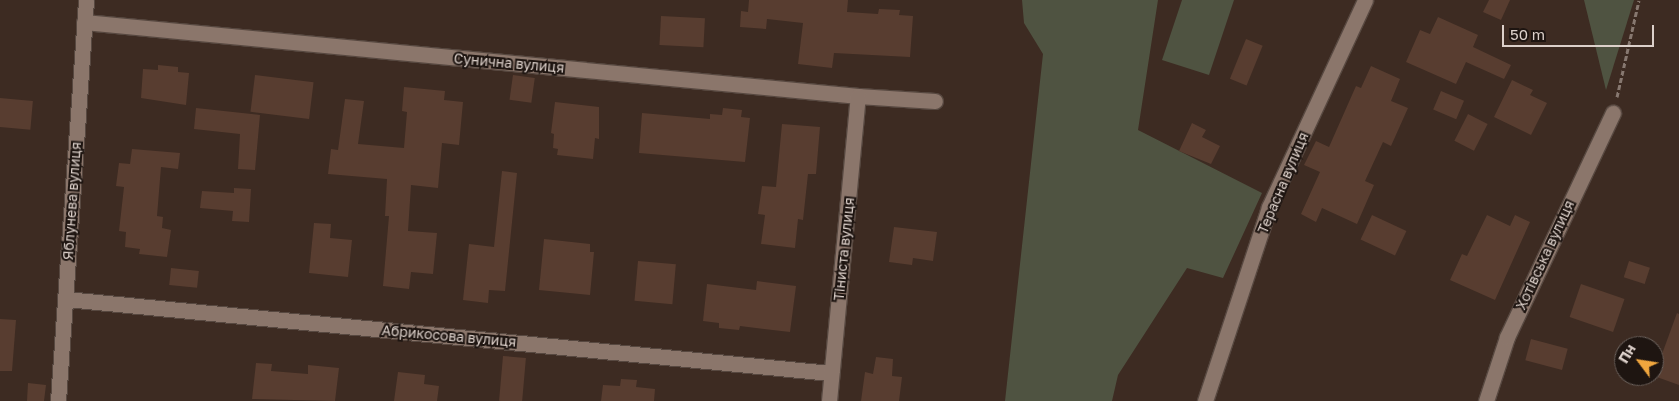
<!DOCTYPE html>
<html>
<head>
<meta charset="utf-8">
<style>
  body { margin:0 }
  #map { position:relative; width:1679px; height:401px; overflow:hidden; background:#3d2b22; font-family:"Golos Text",sans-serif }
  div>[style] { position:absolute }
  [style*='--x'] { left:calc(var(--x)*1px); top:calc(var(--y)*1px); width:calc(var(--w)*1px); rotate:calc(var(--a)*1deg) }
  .green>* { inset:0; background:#4f5341 }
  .building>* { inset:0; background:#583d30; transform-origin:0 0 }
  .path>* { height:3px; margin-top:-1.5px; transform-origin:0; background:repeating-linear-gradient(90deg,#877870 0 5px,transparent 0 7.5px) }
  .roads { filter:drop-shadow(1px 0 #574840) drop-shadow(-1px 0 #574840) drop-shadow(0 1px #574840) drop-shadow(0 -1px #574840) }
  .street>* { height:15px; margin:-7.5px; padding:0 7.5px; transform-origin:7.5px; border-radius:7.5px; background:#8b766b }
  span { translate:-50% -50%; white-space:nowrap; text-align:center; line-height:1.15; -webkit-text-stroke:4px #1e1511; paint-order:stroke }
  .street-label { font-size:14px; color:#dcd0ca }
  .north { position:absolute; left:1614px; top:336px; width:50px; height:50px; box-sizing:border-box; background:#1e1511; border:1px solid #6a605b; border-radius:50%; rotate:301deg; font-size:14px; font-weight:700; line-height:20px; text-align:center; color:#dcd0ca }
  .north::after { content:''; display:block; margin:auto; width:18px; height:22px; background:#f0a63e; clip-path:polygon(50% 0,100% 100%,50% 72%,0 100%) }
  .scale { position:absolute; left:1502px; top:25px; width:152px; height:22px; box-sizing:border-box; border:2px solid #dcd0ca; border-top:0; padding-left:6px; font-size:15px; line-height:18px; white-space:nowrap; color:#dcd0ca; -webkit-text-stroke:4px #1e1511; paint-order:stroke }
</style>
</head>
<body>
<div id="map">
  <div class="green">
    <i style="clip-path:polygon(1022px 0,1158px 0,1138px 130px,1262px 193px,1223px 278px,1187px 268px,1118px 375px,1112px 401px,1005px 401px,1043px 54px,1024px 23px)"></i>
    <i style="clip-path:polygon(1182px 0,1234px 0,1209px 75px,1162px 60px)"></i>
    <i style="clip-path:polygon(1584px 0,1634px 0,1606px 90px)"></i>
  </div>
  <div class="building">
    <i style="clip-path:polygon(749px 0,848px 0,847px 12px,878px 14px,879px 9px,900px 10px,899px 15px,913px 16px,910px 57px,834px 53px,832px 68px,798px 64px,803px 23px,767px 19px,766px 29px,740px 27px,741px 11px,748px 12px)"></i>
    <i style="clip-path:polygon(1489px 0,1510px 0,1501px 20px,1483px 12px)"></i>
    <i style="left:661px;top:16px;width:44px;height:29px;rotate:3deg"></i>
    <i style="clip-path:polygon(1438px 17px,1478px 35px,1473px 47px,1511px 65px,1504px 79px,1466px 62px,1456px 84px,1406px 62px,1420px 30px,1430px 34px)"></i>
    <i style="left:1246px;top:39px;width:18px;height:43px;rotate:22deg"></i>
    <i style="clip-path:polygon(158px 65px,178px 67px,178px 72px,189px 73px,186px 105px,141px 98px,143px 69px,158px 70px)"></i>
    <i style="clip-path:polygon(1371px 66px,1400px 79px,1391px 101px,1408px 108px,1391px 146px,1383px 142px,1365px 181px,1374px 185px,1357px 224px,1322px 208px,1316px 222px,1301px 214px,1320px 172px,1304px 165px,1316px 141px,1329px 147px,1356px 86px,1361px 88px)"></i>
    <i style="left:255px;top:75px;width:59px;height:37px;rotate:7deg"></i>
    <i style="left:513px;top:75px;width:22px;height:25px;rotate:8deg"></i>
    <i style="clip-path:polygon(1512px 80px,1533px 90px,1530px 95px,1547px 103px,1531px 135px,1494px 117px)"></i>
    <i style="clip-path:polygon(404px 87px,445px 91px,444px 100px,463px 102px,459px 145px,442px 143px,438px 188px,411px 185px,408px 231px,437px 233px,433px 274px,411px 272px,409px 289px,383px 286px,389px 216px,385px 216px,387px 179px,328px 174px,331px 149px,338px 150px,345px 99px,364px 101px,358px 144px,404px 148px,407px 112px,402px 111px)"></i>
    <i style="left:1441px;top:91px;width:25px;height:20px;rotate:23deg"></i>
    <i style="left:0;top:98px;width:33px;height:29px;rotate:5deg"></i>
    <i style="clip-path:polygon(555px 102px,599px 107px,599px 139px,595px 138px,593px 159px,557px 155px,558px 149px,553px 148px,554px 134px,551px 133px)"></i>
    <i style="clip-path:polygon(196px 108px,260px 115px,255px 170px,238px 169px,240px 134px,194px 129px)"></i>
    <i style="clip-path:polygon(723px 108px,742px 110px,741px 117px,750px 118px,745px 162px,639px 153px,642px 113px,710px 119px,710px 114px,722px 115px)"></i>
    <i style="left:1468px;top:114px;width:22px;height:30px;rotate:27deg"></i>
    <i style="clip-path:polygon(1192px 123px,1206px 130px,1202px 137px,1220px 146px,1211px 164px,1179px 151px)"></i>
    <i style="clip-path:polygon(782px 124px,820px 127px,816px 174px,808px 174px,803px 220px,798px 219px,795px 248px,761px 244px,765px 215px,758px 214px,762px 186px,776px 187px)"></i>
    <i style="clip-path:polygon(132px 149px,180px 153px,178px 169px,161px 167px,157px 216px,163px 217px,162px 228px,171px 230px,167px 257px,139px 254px,140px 249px,125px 247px,126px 232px,119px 231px,124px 187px,116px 186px,119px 163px,130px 164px)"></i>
    <i style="clip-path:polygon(502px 171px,517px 173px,505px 291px,489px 290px,488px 303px,463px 300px,469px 244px,494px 247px)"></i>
    <i style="clip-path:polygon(234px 188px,251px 189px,249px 222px,232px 221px,233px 211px,200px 208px,202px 191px,234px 193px)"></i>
    <i style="left:1372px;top:215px;width:38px;height:27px;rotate:25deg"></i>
    <i style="clip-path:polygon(1487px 215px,1510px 226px,1515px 215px,1530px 222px,1495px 300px,1450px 280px,1462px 254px,1467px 256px)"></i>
    <i style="clip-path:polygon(314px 223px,331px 224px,330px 238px,352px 240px,348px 277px,309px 273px)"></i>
    <i style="clip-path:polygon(894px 227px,937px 232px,933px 261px,913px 258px,912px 265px,889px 262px)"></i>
    <i style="clip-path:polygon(544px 239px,590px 244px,590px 252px,594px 252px,590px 295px,539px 290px)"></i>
    <i style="left:638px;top:261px;width:38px;height:40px;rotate:5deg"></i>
    <i style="left:1629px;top:261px;width:22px;height:17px;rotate:18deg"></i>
    <i style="left:171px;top:268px;width:28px;height:17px;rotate:6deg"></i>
    <i style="clip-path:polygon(757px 281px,796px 286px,790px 332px,740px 326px,739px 330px,719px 328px,719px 323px,703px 321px,707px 284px,756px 290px)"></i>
    <i style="left:1581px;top:284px;width:46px;height:35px;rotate:19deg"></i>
    <i style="clip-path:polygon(1677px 313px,1679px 314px,1679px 385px,1654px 376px)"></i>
    <i style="clip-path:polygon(0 319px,16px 320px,12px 371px,0 371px)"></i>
    <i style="left:1531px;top:339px;width:38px;height:22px;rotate:15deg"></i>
    <i style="left:503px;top:356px;width:23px;height:45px;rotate:5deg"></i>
    <i style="clip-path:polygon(876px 357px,893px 359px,892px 376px,902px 377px,899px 401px,861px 401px,865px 372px,873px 374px)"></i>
    <i style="clip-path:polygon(256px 363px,272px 364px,271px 371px,308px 374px,308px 365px,339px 368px,335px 401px,252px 399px)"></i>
    <i style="clip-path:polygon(398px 372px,425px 375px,424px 384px,439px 386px,437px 401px,394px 401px)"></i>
    <i style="clip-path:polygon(621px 379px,637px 380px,636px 387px,655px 389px,654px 401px,601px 401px,603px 385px,620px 386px)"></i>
    <i style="clip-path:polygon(28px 383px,46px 385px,44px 401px,27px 401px)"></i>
  </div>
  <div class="path">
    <i style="--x:1617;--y:97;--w:99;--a:-77.2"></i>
  </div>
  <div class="roads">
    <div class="street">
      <i style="--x:84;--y:22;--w:778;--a:5.46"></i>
      <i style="--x:858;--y:96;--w:77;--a:3.7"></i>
      <i style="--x:66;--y:299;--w:769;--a:5.53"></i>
      <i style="--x:58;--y:401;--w:402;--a:-86"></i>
      <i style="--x:829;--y:401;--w:306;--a:-84.6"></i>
      <i style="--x:1205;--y:401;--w:204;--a:-71.7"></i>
      <i style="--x:1269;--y:207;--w:228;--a:-65.1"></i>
      <i style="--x:1486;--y:401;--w:67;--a:-71.8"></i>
      <i style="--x:1507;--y:337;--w:248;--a:-64.7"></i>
    </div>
  </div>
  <div class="street-label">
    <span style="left:509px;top:63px;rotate:5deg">Сунична вулиця</span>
    <span style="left:1283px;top:183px;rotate:-67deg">Терасна вулиця</span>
    <span style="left:72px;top:201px;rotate:-86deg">Яблунева вулиця</span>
    <span style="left:844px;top:249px;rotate:-84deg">Тіниста вулиця</span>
    <span style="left:1545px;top:255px;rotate:-65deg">Хотівська вулиця</span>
    <span style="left:449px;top:336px;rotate:5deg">Абрикосова вулиця</span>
  </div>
  <div class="north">Пн</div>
  <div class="scale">50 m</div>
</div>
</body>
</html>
